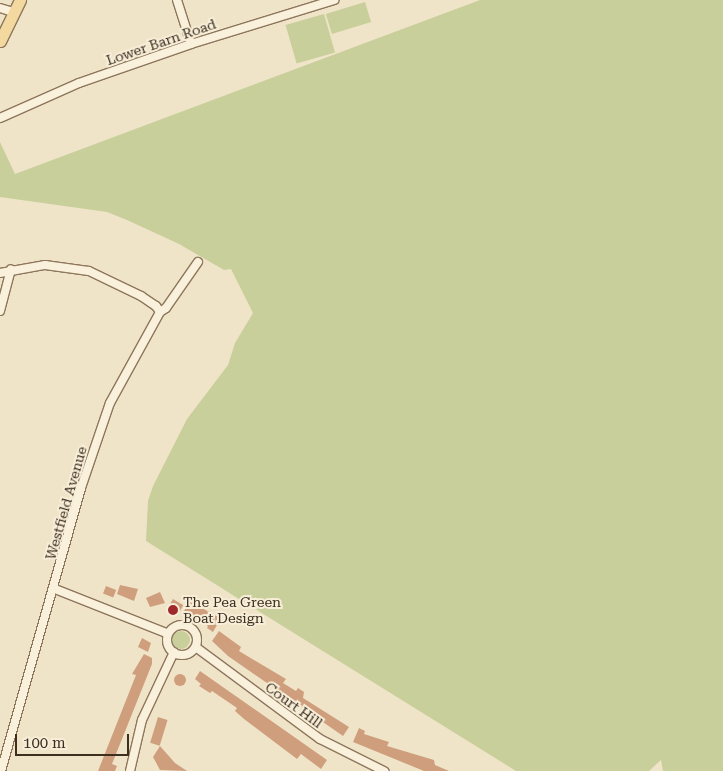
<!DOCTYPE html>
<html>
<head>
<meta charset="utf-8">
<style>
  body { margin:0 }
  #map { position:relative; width:723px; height:771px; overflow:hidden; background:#f0e4c8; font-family:"Roboto Serif",serif }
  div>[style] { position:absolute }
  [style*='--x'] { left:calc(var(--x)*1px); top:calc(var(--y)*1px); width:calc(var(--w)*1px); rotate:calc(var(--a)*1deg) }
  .green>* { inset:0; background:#c9cf9b; transform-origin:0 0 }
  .round { border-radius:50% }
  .building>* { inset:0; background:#cf9f7d; transform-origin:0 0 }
  .roads { filter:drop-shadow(1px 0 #8d765c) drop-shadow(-1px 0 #8d765c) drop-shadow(0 1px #8d765c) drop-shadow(0 -1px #8d765c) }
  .street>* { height:8px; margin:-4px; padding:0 4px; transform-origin:4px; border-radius:4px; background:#faf1dc }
  .street>.ring { margin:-4px; padding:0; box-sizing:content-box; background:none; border:8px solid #faf1dc; border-radius:50% }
  .primary>* { height:11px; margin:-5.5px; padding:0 5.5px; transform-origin:5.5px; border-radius:5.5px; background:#f3d9a0 }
  .dots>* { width:14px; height:14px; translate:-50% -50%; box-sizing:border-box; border:2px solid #f7eed8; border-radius:50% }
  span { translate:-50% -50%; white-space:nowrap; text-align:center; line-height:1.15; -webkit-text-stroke:4px #f7eed8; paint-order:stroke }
  .street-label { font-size:14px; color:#3d2e20 }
  .poi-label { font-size:14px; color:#3d2e20 }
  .left { translate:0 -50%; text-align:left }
  .scale { position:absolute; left:15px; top:734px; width:114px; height:22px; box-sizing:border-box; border:2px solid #3d2e20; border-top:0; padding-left:6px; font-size:15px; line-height:18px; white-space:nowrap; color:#3d2e20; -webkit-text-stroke:4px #f7eed8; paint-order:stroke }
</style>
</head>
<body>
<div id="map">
  <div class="green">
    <i style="clip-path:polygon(480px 0,723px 0,723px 771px,663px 771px,661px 760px,649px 771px,516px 771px,146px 541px,148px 501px,153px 486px,187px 419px,228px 365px,235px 343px,253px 313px,231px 269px,224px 270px,179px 244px,127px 220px,107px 212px,0 197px,0 142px,15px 174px)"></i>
    <i style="left:365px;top:2px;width:21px;height:41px;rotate:73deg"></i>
    <i style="left:324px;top:14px;width:40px;height:40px;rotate:74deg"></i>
    <i class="round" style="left:172px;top:631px;width:18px;height:18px"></i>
  </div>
  <div class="building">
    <i style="clip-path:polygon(120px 585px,138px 589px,134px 601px,117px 594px)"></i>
    <i style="left:106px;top:586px;width:11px;height:8px;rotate:22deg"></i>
    <i style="clip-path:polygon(160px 592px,165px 603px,150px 607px,146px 598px)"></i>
    <i style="left:173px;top:599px;width:12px;height:9px;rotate:31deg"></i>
    <i style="clip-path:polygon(190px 602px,221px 618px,213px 632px,207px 628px,208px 626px,184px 611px)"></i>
    <i style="clip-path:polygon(219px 631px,241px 647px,239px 651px,286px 679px,283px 683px,296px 691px,298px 688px,304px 692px,303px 698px,349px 727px,343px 736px,228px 656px,212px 641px)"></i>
    <i style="clip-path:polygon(142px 638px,151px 643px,148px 652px,138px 647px)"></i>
    <i style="clip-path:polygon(144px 654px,152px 658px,152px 664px,112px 764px,117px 766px,115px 771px,98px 771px,136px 675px,132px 674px)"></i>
    <i style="clip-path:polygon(200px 671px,327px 760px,321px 769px,301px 754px,297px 759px,244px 719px,235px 711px,237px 708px,212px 691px,210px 693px,199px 686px,201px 684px,195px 679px)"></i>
    <i class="round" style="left:174px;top:674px;width:12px;height:12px"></i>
    <i style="left:158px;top:717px;width:10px;height:27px;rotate:17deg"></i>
    <i style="clip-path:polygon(359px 728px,365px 731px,364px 734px,389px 742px,387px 746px,434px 760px,435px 765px,449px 771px,424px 771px,353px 742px)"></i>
    <i style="clip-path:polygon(160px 746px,175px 763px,187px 771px,160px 770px,153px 757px)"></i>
  </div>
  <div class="roads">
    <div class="street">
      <i style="--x:177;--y:0;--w:46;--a:72.3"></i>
      <i style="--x:0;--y:8;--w:14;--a:17"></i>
      <i style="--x:0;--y:118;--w:86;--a:-23.9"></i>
      <i style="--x:79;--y:83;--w:119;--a:-19.2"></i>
      <i style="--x:191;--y:44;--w:150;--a:-17.1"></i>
      <i style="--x:0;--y:273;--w:46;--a:-10.1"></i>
      <i style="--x:45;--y:265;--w:44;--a:7.8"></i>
      <i style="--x:89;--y:271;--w:58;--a:25.7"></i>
      <i style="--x:141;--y:296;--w:18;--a:34"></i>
      <i style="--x:156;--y:306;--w:7;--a:56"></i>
      <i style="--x:0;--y:311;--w:43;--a:-75.3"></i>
      <i style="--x:55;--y:589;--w:119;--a:21.6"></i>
      <i class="ring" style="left:167px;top:625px;width:22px;height:22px"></i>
      <i style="--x:197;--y:648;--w:153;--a:36.5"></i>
      <i style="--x:320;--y:739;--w:72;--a:26.6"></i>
      <i style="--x:1;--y:771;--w:294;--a:-74.2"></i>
      <i style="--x:81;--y:488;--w:90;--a:-71.2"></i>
      <i style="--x:110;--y:403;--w:104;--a:-61.2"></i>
      <i style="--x:160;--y:312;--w:7;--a:-34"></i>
      <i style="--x:166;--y:308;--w:56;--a:-55.2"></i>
      <i style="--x:130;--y:771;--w:52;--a:-76.8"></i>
      <i style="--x:142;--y:720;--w:75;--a:-64.8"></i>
    </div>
    <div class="primary">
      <i style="--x:0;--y:41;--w:46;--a:-64"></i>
    </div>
  </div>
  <div class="dots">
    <i style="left:173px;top:610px;background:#9e2a2b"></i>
  </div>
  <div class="street-label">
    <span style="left:161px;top:42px;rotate:-19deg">Lower Barn Road</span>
    <span style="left:66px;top:503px;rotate:-74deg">Westfield Avenue</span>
    <span style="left:294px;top:705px;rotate:36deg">Court Hill</span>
  </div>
  <div class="poi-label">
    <span class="left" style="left:183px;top:610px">The Pea Green<br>Boat Design</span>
  </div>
  <div class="scale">100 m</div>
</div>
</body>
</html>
